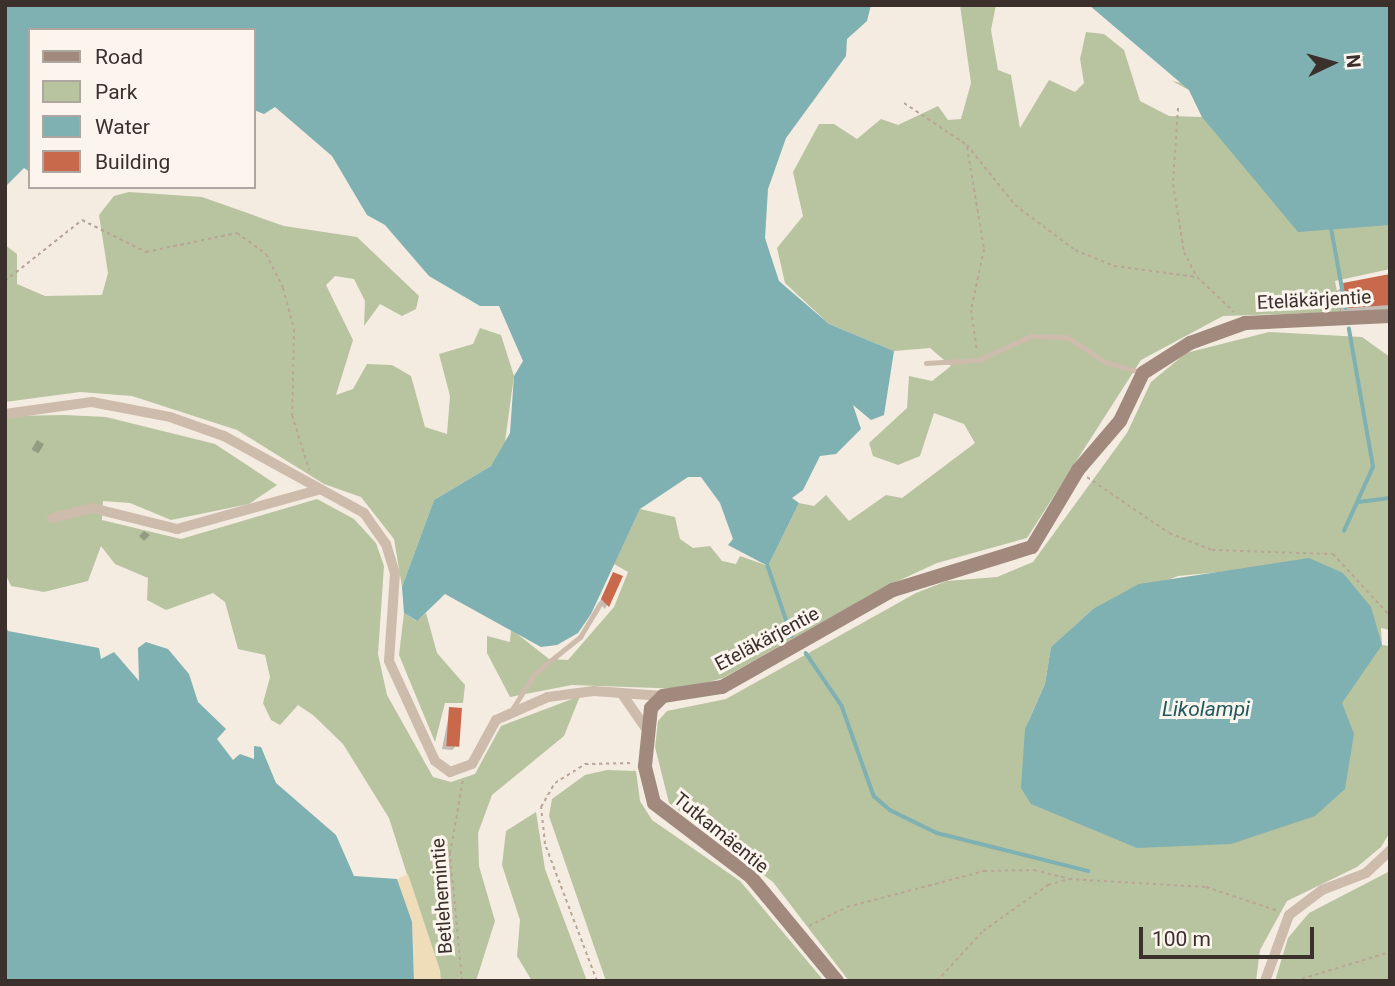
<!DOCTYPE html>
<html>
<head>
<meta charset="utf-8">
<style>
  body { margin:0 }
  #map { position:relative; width:1395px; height:986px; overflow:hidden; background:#f4ebe1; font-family:Roboto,sans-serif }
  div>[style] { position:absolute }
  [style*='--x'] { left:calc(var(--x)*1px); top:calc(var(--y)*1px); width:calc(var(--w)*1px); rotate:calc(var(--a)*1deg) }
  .green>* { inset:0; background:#b8c4a0 }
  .sand>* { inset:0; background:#efdcb8 }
  .water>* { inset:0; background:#7fb0b2 }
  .shadow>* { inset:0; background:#0003; transform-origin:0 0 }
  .stream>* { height:3.5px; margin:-1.75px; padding:0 1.75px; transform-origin:1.75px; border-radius:1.75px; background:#7fb0b2 }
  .building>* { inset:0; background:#c8694b; transform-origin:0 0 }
  .path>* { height:2px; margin-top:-1px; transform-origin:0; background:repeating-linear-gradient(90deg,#b9a596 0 3.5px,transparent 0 7px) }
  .lane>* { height:5px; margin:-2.5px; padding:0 2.5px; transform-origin:2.5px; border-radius:2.5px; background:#cdbbac }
  .street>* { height:10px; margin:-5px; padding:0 5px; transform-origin:5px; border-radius:5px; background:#cdbbac }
  .secondary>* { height:14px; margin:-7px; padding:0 7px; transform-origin:7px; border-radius:7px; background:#a18a7d }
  span { translate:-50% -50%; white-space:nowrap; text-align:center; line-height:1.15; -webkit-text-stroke:6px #fbf5ee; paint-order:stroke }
  .street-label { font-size:19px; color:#3b302b }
  .water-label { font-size:21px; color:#1f5a5e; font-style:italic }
  .frame { position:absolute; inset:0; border:7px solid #3b302b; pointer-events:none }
  .legend { position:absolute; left:28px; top:28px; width:228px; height:161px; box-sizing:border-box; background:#fbf5ee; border:2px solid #aea6a0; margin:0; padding:9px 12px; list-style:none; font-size:21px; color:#3b302b }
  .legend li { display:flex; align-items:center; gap:14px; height:35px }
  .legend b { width:35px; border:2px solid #aea6a0 }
  .north { position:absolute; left:1297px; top:28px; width:70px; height:70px; -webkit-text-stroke:5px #fbf5ee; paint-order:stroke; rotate:85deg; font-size:19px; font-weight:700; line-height:28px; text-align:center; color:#3b302b }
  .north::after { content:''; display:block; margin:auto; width:24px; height:32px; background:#3b302b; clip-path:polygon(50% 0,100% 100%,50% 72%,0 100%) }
  .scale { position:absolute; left:1139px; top:927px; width:175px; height:32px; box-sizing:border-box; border:4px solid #3b302b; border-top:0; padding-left:9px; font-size:21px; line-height:24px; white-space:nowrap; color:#3b302b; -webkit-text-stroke:5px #fbf5ee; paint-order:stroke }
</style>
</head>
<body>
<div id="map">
  <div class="green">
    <i style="clip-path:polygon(960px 5px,996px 5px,991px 30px,998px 70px,1011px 75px,1020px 128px,1049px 80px,1075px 92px,1084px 83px,1080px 59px,1086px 32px,1104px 34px,1124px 50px,1140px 101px,1169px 116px,1202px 117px,1189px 90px,1172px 81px,1390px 128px,1390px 269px,1335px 281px,1341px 312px,1223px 316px,1141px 360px,1027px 538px,937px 563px,885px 587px,723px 678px,684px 689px,572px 685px,510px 697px,487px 653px,487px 636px,510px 642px,511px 629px,549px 659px,568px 660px,614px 607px,628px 572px,614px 564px,640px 509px,675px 517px,680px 539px,693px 548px,710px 546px,722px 561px,736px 564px,740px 556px,768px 566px,799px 503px,814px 506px,826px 495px,849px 521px,886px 495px,902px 498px,975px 443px,964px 424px,934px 413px,920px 456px,898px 465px,873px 456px,869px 443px,907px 408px,909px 376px,932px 381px,951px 366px,930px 348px,894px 351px,829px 324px,785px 283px,777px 248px,803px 216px,793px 172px,819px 124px,834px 124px,857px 139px,881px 119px,898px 125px,938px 106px,948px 120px,961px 119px,971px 83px)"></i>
    <i style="clip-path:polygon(129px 192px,202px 197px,284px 226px,357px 237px,419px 296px,416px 309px,402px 316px,380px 304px,364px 326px,365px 301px,354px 279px,335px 276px,326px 285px,353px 340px,336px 395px,353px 389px,367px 364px,392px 365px,411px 376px,425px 427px,447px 434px,450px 396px,439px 354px,473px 344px,480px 328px,501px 335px,514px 376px,504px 449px,491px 466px,434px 500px,402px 587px,394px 539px,361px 497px,324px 484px,237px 430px,132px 396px,80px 392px,5px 402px,5px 245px,17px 254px,17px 284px,45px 296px,102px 295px,108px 273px,99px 215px,114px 196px)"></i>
    <i style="clip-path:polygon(evenodd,1269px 332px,1362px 337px,1390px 357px,1390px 630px,1381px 628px,1382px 645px,1390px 646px,1390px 832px,1381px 847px,1357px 867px,1287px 901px,1260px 950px,1256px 981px,849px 981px,773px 882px,669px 803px,655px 747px,658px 721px,667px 711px,726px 699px,916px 593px,947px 581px,997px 577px,1033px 562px,1127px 433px,1151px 382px,1186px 353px,1269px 332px,1251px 569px,1028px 722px,1045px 684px,1051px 647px,1093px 609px,1178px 576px,1251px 569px)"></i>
    <i style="clip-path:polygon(65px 415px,106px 417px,215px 444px,277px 485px,249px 504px,171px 520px,130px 503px,103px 501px,102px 520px,181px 539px,317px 499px,354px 519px,376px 543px,384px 566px,378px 654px,387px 695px,433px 777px,451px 782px,475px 774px,501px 726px,580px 696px,564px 736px,492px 795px,478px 833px,479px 866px,495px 921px,476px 981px,441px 981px,389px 818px,343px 744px,313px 715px,298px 705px,280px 725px,271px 720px,263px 703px,270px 677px,265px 655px,238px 649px,225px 602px,213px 593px,166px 610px,147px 600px,148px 578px,115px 564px,101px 546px,88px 581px,44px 592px,11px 586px,5px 573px,5px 416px)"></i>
    <i style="clip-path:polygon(404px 613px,416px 621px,426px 613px,437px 653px,465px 685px,463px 703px,445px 703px,435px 742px,399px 655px)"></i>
    <i style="clip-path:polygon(607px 770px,636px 771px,640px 801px,652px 820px,740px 881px,824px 981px,606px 981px,549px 816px,552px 799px,585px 775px)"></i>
    <i style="clip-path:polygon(536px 812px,545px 869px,587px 981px,532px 981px,517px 956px,520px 920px,502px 865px,506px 831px)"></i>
    <i style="clip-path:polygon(1390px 871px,1390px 981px,1275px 981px,1288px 938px,1309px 913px)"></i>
  </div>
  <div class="sand">
    <i style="clip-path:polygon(408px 874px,440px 970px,441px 981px,414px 981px,412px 924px,397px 879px)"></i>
  </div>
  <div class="water">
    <i style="clip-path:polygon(5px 5px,871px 5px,867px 21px,847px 39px,846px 56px,786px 138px,768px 189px,765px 238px,779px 281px,829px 324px,894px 351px,884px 415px,871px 420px,853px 405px,861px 429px,836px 454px,820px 456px,803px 490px,792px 498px,799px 503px,768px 566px,728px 545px,733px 539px,720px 503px,701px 477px,688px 477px,640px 509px,591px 614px,578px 633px,557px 645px,541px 647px,445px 594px,417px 621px,404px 613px,402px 587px,434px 500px,491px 466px,510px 433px,514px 376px,523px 361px,499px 306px,480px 306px,429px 276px,385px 225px,367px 215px,332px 156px,275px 107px,264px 114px,254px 110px,254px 30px,30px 30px,30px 172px,24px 168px,5px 187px)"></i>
    <i style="clip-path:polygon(1089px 5px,1390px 5px,1390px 225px,1298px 232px,1202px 117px,1189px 90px)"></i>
    <i style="clip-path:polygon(1309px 558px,1343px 573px,1371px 607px,1382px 645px,1342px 703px,1354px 734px,1345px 789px,1315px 816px,1231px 844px,1137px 848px,1031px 804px,1021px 788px,1025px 729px,1045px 684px,1051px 647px,1093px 609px,1139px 584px)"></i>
    <i style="clip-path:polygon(5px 624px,8px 631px,99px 648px,101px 659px,114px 652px,139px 681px,138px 648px,146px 642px,168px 649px,189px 674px,198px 702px,226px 729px,217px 739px,233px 760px,240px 754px,254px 759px,254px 746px,261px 747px,276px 783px,336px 835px,354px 876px,397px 879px,412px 922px,414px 981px,5px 981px)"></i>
  </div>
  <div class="shadow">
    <i style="clip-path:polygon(1390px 275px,1390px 309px,1341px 315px,1336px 292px,1344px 285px)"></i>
    <i style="left:37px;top:440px;width:8px;height:11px;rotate:30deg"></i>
    <i style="clip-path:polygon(144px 531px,150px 535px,144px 541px,139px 536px)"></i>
    <i style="clip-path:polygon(614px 574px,620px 577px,605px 609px,599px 603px)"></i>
    <i style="clip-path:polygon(450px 709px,455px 747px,452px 750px,442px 749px)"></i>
  </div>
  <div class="stream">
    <i style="--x:1332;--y:231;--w:78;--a:79.7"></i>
    <i style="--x:1358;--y:502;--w:32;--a:-7"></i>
    <i style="--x:1344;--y:531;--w:70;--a:-65.6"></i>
    <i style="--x:1373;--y:467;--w:140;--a:-99.9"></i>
    <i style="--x:768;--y:566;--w:74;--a:71.1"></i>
    <i style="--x:806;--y:653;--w:64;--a:55.8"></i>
    <i style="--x:842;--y:706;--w:96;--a:70.4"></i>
    <i style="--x:874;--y:796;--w:21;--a:41"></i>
    <i style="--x:890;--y:810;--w:52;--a:26.1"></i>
    <i style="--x:937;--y:833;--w:156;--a:14.1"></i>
  </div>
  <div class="building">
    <i style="clip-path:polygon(1390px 274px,1390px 305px,1348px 308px,1343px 283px)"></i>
    <i style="clip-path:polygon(613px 572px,623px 576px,609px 607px,601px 599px)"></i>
    <i style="left:449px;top:707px;width:13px;height:39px;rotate:4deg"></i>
  </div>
  <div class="path">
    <i style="--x:904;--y:103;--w:76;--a:33.7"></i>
    <i style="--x:967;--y:145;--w:77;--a:51.3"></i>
    <i style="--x:1015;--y:205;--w:75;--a:36.9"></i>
    <i style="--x:1075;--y:250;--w:42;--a:22.3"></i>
    <i style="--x:1114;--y:266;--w:84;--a:7.5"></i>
    <i style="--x:1197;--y:277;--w:51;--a:43.4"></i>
    <i style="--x:1178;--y:108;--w:76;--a:93.8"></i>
    <i style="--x:1173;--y:184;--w:69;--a:80.8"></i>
    <i style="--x:1184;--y:252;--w:27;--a:63"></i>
    <i style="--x:967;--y:147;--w:103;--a:80.5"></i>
    <i style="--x:984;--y:249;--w:62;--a:102"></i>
    <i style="--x:971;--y:310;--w:41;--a:81.7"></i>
    <i style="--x:5;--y:281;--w:98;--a:-38.4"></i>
    <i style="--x:82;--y:220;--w:72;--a:26.6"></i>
    <i style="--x:146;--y:252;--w:93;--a:-11.8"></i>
    <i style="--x:237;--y:233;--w:36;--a:36"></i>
    <i style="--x:266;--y:254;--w:38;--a:63"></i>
    <i style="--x:283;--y:288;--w:42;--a:75"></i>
    <i style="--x:294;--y:329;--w:86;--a:91.3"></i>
    <i style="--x:292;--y:415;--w:58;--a:72.8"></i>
    <i style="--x:1087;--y:477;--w:99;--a:34.3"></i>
    <i style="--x:1169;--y:533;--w:46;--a:21.6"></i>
    <i style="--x:1212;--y:550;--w:121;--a:1.9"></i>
    <i style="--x:1333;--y:554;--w:84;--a:47.4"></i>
    <i style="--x:809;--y:926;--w:42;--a:-26.6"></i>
    <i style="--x:847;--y:907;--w:142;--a:-14.7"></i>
    <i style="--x:984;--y:871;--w:50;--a:-1.1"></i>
    <i style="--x:1034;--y:870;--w:33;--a:14"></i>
    <i style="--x:462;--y:981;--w:129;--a:-95.4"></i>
    <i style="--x:450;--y:853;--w:74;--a:-79.9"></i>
    <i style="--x:597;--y:981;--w:147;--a:-110.8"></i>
    <i style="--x:545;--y:844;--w:37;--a:-96"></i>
    <i style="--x:541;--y:807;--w:28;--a:-60"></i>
    <i style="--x:555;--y:783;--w:36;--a:-32"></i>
    <i style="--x:585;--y:764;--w:47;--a:-1.2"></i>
    <i style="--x:937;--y:981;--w:68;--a:-47.4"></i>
    <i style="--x:983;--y:931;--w:80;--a:-35.3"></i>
    <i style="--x:1048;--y:885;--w:22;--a:-16"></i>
    <i style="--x:1069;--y:879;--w:137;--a:3.3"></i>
    <i style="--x:1206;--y:887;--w:76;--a:18.4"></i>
    <i style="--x:1295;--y:981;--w:99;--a:-17"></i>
  </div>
  <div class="lane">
    <i style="--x:926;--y:363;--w:52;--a:-3.3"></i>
    <i style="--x:978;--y:360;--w:58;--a:-24.4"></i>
    <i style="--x:1031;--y:336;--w:36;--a:2"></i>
    <i style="--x:1067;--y:337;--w:45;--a:33.3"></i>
    <i style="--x:1105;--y:362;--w:36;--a:16"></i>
    <i style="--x:511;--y:711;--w:45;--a:-57.7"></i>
    <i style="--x:535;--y:673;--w:58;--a:-38.7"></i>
    <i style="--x:580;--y:637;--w:39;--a:-59"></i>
  </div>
  <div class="street">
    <i style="--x:5;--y:414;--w:88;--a:-7.9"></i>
    <i style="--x:92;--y:402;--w:79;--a:10.9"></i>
    <i style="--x:170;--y:417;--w:57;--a:19.4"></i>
    <i style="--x:224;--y:436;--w:160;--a:28.8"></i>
    <i style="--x:364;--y:513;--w:38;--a:55"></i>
    <i style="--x:386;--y:544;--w:30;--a:73"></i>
    <i style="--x:395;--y:573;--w:88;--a:93.9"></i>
    <i style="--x:389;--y:661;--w:110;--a:65.3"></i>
    <i style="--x:435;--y:761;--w:19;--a:36"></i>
    <i style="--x:450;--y:772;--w:23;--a:-20"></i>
    <i style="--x:472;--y:764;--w:50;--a:-61.4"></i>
    <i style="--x:496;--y:720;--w:57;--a:-23.9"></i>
    <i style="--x:548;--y:697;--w:46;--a:-7.4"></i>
    <i style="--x:594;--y:691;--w:69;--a:4.1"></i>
    <i style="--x:52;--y:518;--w:41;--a:-14"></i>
    <i style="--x:92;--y:508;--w:88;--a:13.9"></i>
    <i style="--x:177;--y:529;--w:146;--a:-15.5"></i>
    <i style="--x:622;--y:694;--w:40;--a:55.1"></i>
    <i style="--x:1265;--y:981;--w:70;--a:-70"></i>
    <i style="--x:1289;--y:915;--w:41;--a:-37.1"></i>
    <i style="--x:1322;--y:890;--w:47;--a:-21.1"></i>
    <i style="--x:1366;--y:873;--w:33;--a:-43"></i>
  </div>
  <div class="secondary">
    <i style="--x:837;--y:981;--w:135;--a:-129.6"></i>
    <i style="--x:751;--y:877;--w:122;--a:-142.7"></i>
    <i style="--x:654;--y:803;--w:38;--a:-104"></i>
    <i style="--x:645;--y:766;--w:58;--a:-84.1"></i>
    <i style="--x:651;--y:708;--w:17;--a:-45"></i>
    <i style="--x:663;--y:696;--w:60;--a:-8.7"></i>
    <i style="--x:722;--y:687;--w:197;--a:-29.6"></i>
    <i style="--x:893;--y:590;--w:145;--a:-17.2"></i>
    <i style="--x:1032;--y:547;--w:90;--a:-59.1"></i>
    <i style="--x:1078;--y:470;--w:65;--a:-49.4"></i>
    <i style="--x:1120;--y:421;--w:53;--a:-64.4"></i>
    <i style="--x:1143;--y:373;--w:56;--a:-32.6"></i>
    <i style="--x:1190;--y:343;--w:59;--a:-20"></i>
    <i style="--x:1245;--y:323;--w:145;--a:-2.8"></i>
  </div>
  <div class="street-label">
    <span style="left:1314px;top:300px;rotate:-3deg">Eteläkärjentie</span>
    <span style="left:767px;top:639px;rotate:-28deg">Eteläkärjentie</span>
    <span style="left:721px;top:833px;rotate:39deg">Tutkamäentie</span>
    <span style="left:442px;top:896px;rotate:-94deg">Betlehemintie</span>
  </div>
  <div class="water-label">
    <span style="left:1206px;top:709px">Likolampi</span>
  </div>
  <div class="frame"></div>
  <ul class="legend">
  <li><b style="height:9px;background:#a18a7d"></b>Road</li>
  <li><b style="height:19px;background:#b8c4a0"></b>Park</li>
  <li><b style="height:19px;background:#7fb0b2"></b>Water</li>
  <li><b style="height:19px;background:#c8694b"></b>Building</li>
  </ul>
  <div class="north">N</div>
  <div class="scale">100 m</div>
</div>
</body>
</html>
